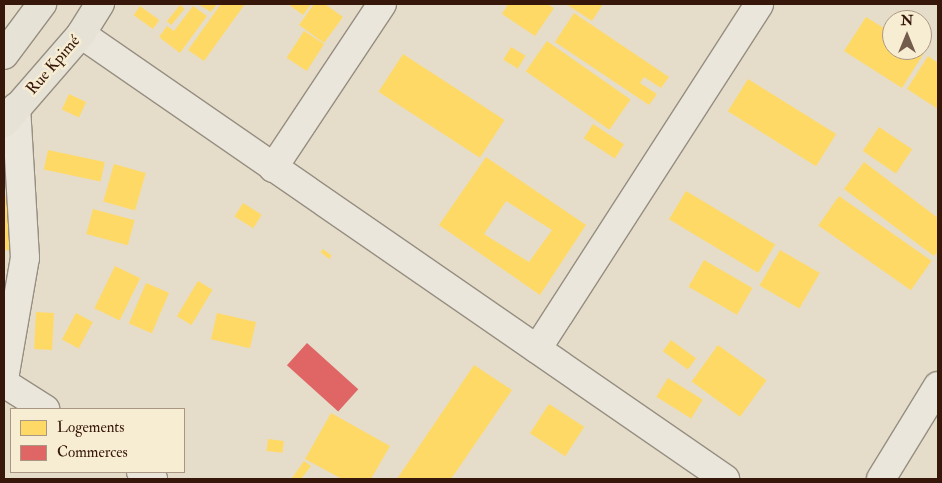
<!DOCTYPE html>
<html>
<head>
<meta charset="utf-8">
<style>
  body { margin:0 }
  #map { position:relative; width:942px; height:483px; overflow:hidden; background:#e5ddc9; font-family:"IM FELL Double Pica",serif }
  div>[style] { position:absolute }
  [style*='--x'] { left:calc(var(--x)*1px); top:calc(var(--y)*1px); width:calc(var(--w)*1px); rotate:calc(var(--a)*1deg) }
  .homes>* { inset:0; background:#ffd966; transform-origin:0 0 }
  .shops>* { inset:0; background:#e06666; transform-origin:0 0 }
  .roads { filter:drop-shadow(1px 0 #968e81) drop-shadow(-1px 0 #968e81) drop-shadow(0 1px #968e81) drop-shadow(0 -1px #968e81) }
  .minor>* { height:28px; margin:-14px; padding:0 14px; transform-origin:14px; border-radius:14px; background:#eae6dc }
  .major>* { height:28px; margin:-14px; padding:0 14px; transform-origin:14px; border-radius:14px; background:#e7e2d6 }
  span { translate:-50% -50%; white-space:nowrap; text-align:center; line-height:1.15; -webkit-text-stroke:5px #f7edd3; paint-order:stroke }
  .street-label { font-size:16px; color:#37170a }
  .frame { position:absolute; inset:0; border:5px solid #37170a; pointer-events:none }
  .legend { position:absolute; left:10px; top:408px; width:175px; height:65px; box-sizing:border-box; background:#f7edd3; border:1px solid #aa9783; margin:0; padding:6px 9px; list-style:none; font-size:15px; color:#37170a }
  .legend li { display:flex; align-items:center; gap:10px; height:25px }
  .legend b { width:25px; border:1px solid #aa9783 }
  .north { position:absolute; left:882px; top:10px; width:50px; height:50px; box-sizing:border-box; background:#f7edd3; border:1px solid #aa9783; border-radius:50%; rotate:0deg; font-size:14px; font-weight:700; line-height:20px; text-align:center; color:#37170a }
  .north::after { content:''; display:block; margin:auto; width:18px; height:22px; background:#745c4d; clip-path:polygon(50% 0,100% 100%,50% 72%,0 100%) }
</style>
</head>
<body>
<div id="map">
  <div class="homes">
    <i style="clip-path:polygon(198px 4px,217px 4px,211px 12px)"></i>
    <i style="clip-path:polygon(221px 4px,245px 4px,204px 61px,188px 50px)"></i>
    <i style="clip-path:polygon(288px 4px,311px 4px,303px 15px)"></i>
    <i style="clip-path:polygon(314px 4px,325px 4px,343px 17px,324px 43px,299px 25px)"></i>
    <i style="clip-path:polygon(508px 4px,547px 4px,554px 8px,535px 36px,502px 14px)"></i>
    <i style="clip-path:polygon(566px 4px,603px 4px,592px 21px)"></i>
    <i style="left:180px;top:5px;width:6px;height:21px;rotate:39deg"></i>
    <i style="left:140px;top:6px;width:24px;height:11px;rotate:36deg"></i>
    <i style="clip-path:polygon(193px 6px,207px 16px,180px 53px,159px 37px,167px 26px,174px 31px)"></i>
    <i style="clip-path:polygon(574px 13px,669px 77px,661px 88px,644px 77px,640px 83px,657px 94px,649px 105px,555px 42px)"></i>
    <i style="clip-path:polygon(866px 17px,892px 33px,892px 50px,918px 50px,924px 53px,902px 88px,844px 51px)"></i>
    <i style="left:304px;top:31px;width:24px;height:32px;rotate:33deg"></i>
    <i style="left:547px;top:41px;width:102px;height:37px;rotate:35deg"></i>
    <i style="left:511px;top:47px;width:17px;height:15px;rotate:31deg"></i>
    <i style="left:403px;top:54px;width:121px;height:45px;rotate:33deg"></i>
    <i style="clip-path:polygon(928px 56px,938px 63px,938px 109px,907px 89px)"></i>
    <i style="left:748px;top:79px;width:104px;height:38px;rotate:32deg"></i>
    <i style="left:69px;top:94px;width:19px;height:17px;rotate:25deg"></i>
    <i style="left:593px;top:124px;width:37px;height:17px;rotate:33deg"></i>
    <i style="left:879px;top:127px;width:40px;height:29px;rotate:34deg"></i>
    <i style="left:48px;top:150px;width:58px;height:20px;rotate:12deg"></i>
    <i style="clip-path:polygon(evenodd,486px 157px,586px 225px,540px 295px,439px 225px,486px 157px,506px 201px,552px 230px,529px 262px,484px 234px,506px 201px)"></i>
    <i style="clip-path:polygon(864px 162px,938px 218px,938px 251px,934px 256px,844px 189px)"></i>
    <i style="left:114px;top:164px;width:33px;height:39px;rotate:16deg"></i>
    <i style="clip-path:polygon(19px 188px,15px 251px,4px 250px,4px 198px)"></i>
    <i style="left:686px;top:191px;width:104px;height:33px;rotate:31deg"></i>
    <i style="left:839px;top:196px;width:113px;height:36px;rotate:35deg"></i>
    <i style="left:243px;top:203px;width:22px;height:16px;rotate:32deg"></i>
    <i style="left:93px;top:209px;width:43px;height:26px;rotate:15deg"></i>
    <i style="left:323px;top:249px;width:11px;height:4px;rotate:38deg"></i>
    <i style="left:780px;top:250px;width:46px;height:41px;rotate:30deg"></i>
    <i style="left:704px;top:260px;width:56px;height:31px;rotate:30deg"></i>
    <i style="left:115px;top:266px;width:28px;height:47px;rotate:26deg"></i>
    <i style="left:198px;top:281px;width:17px;height:41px;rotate:31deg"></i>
    <i style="left:146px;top:283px;width:25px;height:44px;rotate:23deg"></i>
    <i style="left:36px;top:312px;width:18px;height:37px;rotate:3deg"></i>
    <i style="left:76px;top:313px;width:19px;height:30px;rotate:28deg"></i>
    <i style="left:217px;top:313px;width:40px;height:27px;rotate:13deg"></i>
    <i style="left:671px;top:340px;width:31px;height:14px;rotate:36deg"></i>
    <i style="left:718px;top:345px;width:60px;height:45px;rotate:36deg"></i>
    <i style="clip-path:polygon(474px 365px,512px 390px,451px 479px,397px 479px)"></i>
    <i style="left:668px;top:378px;width:41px;height:22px;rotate:32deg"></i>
    <i style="left:549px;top:404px;width:42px;height:35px;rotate:33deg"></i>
    <i style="clip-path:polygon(331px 413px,390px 446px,371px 479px,342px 479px,305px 459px)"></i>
    <i style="left:268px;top:439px;width:16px;height:12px;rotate:7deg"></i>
    <i style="clip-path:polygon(304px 461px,311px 466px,301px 479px,294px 479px,292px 478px)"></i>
  </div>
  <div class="shops">
    <i style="left:307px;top:343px;width:69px;height:30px;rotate:42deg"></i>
  </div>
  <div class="roads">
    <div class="minor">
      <i style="--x:81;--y:34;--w:783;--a:34.64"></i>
      <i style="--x:273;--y:168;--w:197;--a:-56.4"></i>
      <i style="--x:537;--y:349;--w:410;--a:-57.2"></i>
      <i style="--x:4;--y:379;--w:123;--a:-80.2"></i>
      <i style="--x:25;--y:258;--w:151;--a:-93.4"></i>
      <i style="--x:4;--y:383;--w:49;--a:32.4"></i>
      <i style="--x:141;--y:472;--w:14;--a:30"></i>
      <i style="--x:881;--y:479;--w:109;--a:-58.5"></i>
    </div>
    <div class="major">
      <i style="--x:4;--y:55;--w:64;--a:-53.3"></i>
      <i style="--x:4;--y:123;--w:118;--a:-49.1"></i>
      <i style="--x:81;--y:34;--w:36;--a:-58"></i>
    </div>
  </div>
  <div class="street-label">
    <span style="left:53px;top:65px;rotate:-49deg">Rue Kpimé</span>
  </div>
  <div class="frame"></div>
  <ul class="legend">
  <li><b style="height:14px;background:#ffd966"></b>Logements</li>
  <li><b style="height:14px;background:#e06666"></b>Commerces</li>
  </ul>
  <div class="north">N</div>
</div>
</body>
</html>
